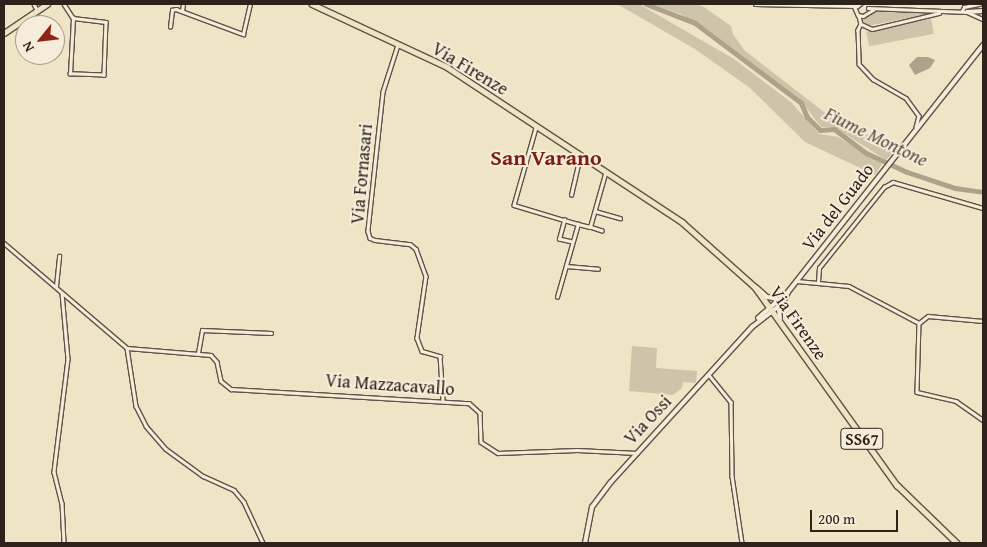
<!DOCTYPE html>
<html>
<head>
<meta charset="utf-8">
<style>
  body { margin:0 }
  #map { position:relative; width:987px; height:547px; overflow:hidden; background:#f0e4c6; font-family:"Gentium Book Plus",serif }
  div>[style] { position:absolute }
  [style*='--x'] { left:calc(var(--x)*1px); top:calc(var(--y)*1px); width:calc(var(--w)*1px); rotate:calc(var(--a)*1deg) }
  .green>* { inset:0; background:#cfc3a9; transform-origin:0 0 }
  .water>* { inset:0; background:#aea28c }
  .river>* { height:5px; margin:-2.5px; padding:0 2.5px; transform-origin:2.5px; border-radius:2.5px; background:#aea28c }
  .roads { filter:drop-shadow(1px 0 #5e5346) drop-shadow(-1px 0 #5e5346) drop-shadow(0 1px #5e5346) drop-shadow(0 -1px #5e5346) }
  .minor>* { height:2.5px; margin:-1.25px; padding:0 1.25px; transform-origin:1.25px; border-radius:1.25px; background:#f5edda }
  .tertiary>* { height:4px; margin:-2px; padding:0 2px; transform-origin:2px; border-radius:2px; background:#f5edda }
  .primary>* { height:4.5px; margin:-2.25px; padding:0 2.25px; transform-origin:2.25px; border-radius:2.25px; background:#f0e4c6 }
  span { translate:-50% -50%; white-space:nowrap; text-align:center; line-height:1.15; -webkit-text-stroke:4px #f5edda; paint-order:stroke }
  .shield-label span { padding:1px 4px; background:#f5edda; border:1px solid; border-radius:4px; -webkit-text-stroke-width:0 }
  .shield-label { font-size:16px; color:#2e231b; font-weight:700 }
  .street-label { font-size:18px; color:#2e231b }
  .water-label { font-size:19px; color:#5b4f43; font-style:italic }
  .district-label { font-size:22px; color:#7a1f14; font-weight:700 }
  .frame { position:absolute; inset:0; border:5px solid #2e231b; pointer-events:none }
  .north { position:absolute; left:15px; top:15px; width:50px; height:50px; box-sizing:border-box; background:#f5edda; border:1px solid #a59c8e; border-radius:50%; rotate:241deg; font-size:14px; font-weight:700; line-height:20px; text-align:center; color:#2e231b }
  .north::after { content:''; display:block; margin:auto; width:18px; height:22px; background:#8f2418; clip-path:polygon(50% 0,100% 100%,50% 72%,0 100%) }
  .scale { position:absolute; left:810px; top:510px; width:88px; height:22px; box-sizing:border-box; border:2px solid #2e231b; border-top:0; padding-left:6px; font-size:15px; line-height:18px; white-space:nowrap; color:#2e231b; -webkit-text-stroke:4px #f5edda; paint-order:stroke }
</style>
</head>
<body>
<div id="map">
  <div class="green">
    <i style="clip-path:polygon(617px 4px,639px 4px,734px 59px,792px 103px,819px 134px,838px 137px,882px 164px,875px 175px,805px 142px,750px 88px,695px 49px)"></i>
    <i style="clip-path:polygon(652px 4px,697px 4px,704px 7px,731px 26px,733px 34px,744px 50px,824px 112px,842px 124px,897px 147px,886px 160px,834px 127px,821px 127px,801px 101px,706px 28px,680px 14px)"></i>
    <i style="clip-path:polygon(873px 12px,932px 13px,868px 26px,862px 20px)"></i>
    <i style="left:931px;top:19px;width:15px;height:66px;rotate:79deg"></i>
    <i style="clip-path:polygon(632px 346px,657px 348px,656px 368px,697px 371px,696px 383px,683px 382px,682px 388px,673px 395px,629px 391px)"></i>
  </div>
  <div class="water">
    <i style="clip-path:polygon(917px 57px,928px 57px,935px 60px,930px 68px,915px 75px,909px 65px)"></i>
  </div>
  <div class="river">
    <i style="--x:646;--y:4;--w:53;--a:21.2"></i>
    <i style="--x:695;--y:23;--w:133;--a:37"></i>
    <i style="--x:801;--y:103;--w:15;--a:67"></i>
    <i style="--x:807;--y:117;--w:18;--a:45"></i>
    <i style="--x:820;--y:130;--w:14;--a:-4"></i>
    <i style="--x:834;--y:129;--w:40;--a:37"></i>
    <i style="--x:866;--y:153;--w:45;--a:24.9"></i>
    <i style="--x:907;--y:172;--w:51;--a:18.4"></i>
    <i style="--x:955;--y:188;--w:28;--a:8"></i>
  </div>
  <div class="roads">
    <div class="minor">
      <i style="--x:34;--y:4;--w:7;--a:63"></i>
      <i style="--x:64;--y:4;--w:17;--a:57"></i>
      <i style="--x:755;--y:4;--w:102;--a:1.1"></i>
      <i style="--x:861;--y:4;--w:7;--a:146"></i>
      <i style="--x:855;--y:8;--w:8;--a:67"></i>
      <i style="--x:858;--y:15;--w:5;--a:11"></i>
      <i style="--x:863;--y:16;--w:12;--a:-31"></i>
      <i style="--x:868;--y:8;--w:99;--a:2.3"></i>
      <i style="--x:967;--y:12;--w:17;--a:24"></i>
      <i style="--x:182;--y:11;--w:7;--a:-82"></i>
      <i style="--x:962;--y:11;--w:4;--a:-63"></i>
      <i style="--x:964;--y:7;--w:16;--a:-11"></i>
      <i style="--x:859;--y:16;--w:8;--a:76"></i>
      <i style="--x:861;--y:24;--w:12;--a:24"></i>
      <i style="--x:872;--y:29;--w:69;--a:-13.4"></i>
      <i style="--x:73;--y:18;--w:33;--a:7"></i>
      <i style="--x:106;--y:22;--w:53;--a:92.2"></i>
      <i style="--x:104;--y:75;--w:34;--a:-178"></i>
      <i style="--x:70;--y:74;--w:56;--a:-86.9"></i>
      <i style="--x:861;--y:24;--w:7;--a:117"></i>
      <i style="--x:858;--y:30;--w:34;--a:88"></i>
      <i style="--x:859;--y:64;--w:21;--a:47"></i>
      <i style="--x:873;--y:79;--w:38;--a:30"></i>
      <i style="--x:906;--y:98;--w:22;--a:54"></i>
      <i style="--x:919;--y:116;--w:11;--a:105"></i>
      <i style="--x:170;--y:27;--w:17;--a:-83"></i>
      <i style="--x:172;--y:10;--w:4;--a:-14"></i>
      <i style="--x:176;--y:9;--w:72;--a:20.5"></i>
      <i style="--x:243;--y:34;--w:31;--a:-77"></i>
      <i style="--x:398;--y:45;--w:49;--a:107.7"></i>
      <i style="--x:383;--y:92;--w:140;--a:96.2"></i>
      <i style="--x:368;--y:231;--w:7;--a:74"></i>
      <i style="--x:370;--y:238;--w:5;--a:22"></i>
      <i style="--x:375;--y:240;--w:35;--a:7"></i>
      <i style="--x:410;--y:244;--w:8;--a:40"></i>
      <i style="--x:416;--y:249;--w:29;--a:70"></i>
      <i style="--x:426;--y:276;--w:63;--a:98.3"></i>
      <i style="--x:417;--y:338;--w:14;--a:69"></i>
      <i style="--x:422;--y:351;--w:19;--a:16"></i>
      <i style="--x:440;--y:356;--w:44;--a:86.1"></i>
      <i style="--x:536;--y:128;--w:80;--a:105.9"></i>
      <i style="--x:514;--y:205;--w:52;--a:16.7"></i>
      <i style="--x:571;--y:195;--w:39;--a:-77"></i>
      <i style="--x:595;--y:211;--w:26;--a:16"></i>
      <i style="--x:602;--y:231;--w:13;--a:-162"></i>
      <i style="--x:590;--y:227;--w:55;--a:-74.2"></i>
      <i style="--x:572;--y:242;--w:13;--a:-167"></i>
      <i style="--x:559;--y:239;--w:20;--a:-75"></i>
      <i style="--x:564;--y:220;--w:15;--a:16"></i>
      <i style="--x:4;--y:243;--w:162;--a:40.5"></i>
      <i style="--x:127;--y:348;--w:59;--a:81.2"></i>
      <i style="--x:136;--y:406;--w:22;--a:63"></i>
      <i style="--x:146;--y:426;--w:30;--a:49"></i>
      <i style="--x:166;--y:449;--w:46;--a:36.1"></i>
      <i style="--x:203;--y:476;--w:34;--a:24"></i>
      <i style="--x:234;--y:490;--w:16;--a:50"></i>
      <i style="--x:244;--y:502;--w:45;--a:65.1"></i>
      <i style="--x:566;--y:266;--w:32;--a:5"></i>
      <i style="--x:797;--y:281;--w:52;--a:5.5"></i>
      <i style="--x:849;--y:286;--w:79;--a:27.9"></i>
      <i style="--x:919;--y:323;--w:69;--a:91.7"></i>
      <i style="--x:917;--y:392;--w:40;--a:13"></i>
      <i style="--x:956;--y:401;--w:33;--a:35"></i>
      <i style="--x:818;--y:282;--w:14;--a:-86"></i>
      <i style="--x:819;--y:268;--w:104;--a:-51.3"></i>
      <i style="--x:884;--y:187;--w:10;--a:-29"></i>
      <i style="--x:893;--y:182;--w:94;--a:16.1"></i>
      <i style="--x:56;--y:286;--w:30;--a:-84"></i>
      <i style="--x:62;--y:293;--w:66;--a:84.8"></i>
      <i style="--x:68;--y:359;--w:114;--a:97.1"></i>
      <i style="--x:54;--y:472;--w:32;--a:76"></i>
      <i style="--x:62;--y:503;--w:40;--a:87.1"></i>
      <i style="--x:557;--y:297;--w:76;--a:-74"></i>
      <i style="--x:578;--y:224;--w:12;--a:14"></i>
      <i style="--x:919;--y:323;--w:11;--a:-38"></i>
      <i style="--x:928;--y:316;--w:55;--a:5.2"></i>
      <i style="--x:127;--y:348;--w:84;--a:4.8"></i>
      <i style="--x:211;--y:355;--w:9;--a:49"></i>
      <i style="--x:217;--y:362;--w:19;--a:78"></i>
      <i style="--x:221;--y:381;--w:13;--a:39"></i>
      <i style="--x:231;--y:389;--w:238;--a:3.4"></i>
      <i style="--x:469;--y:403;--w:15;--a:42"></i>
      <i style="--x:480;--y:413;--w:29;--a:88"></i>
      <i style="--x:481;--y:442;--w:20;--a:33"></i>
      <i style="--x:498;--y:453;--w:79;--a:-2.2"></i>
      <i style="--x:577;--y:450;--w:60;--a:2.9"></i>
      <i style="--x:198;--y:353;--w:23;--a:-80"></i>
      <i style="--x:202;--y:330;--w:69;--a:2.5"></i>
      <i style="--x:709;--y:375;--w:35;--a:51"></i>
      <i style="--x:731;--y:402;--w:74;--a:89.2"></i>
      <i style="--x:732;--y:476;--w:68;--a:81.5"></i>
    </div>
    <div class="tertiary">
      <i style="--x:967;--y:12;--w:16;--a:-4"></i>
      <i style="--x:757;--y:288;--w:13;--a:42"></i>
      <i style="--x:767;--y:297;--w:10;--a:11"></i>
      <i style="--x:758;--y:318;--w:37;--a:-41"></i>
      <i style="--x:780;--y:319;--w:9;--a:-96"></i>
      <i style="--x:779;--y:310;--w:20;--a:-63"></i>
      <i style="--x:788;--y:292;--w:315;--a:-51.7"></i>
      <i style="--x:585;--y:543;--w:37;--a:-79"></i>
      <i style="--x:592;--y:507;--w:31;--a:-53"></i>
      <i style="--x:611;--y:482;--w:210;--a:-47.7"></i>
      <i style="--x:752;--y:327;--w:36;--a:-38"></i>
    </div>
    <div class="primary">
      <i style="--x:312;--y:4;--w:149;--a:25"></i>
      <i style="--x:447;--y:67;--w:282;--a:33.4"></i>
      <i style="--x:682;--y:222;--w:98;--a:41.7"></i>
      <i style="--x:755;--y:287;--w:244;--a:54.4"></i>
      <i style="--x:897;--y:485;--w:83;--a:44"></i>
      <i style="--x:4;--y:33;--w:52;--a:-34"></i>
    </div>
  </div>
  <div class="shield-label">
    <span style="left:862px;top:439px">SS67</span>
  </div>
  <div class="street-label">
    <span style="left:470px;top:69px;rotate:31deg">Via Firenze</span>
    <span style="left:362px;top:174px;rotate:-85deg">Via Fornasari</span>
    <span style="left:838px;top:207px;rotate:-52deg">Via del Guado</span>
    <span style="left:798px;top:323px;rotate:55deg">Via Firenze</span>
    <span style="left:390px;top:385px;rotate:4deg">Via Mazzacavallo</span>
    <span style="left:648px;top:420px;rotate:-47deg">Via Ossi</span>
  </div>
  <div class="water-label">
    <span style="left:876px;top:137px;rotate:26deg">Fiume Montone</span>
  </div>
  <div class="district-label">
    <span style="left:546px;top:158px">San Varano</span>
  </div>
  <div class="frame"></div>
  <div class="north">N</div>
  <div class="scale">200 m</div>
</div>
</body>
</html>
